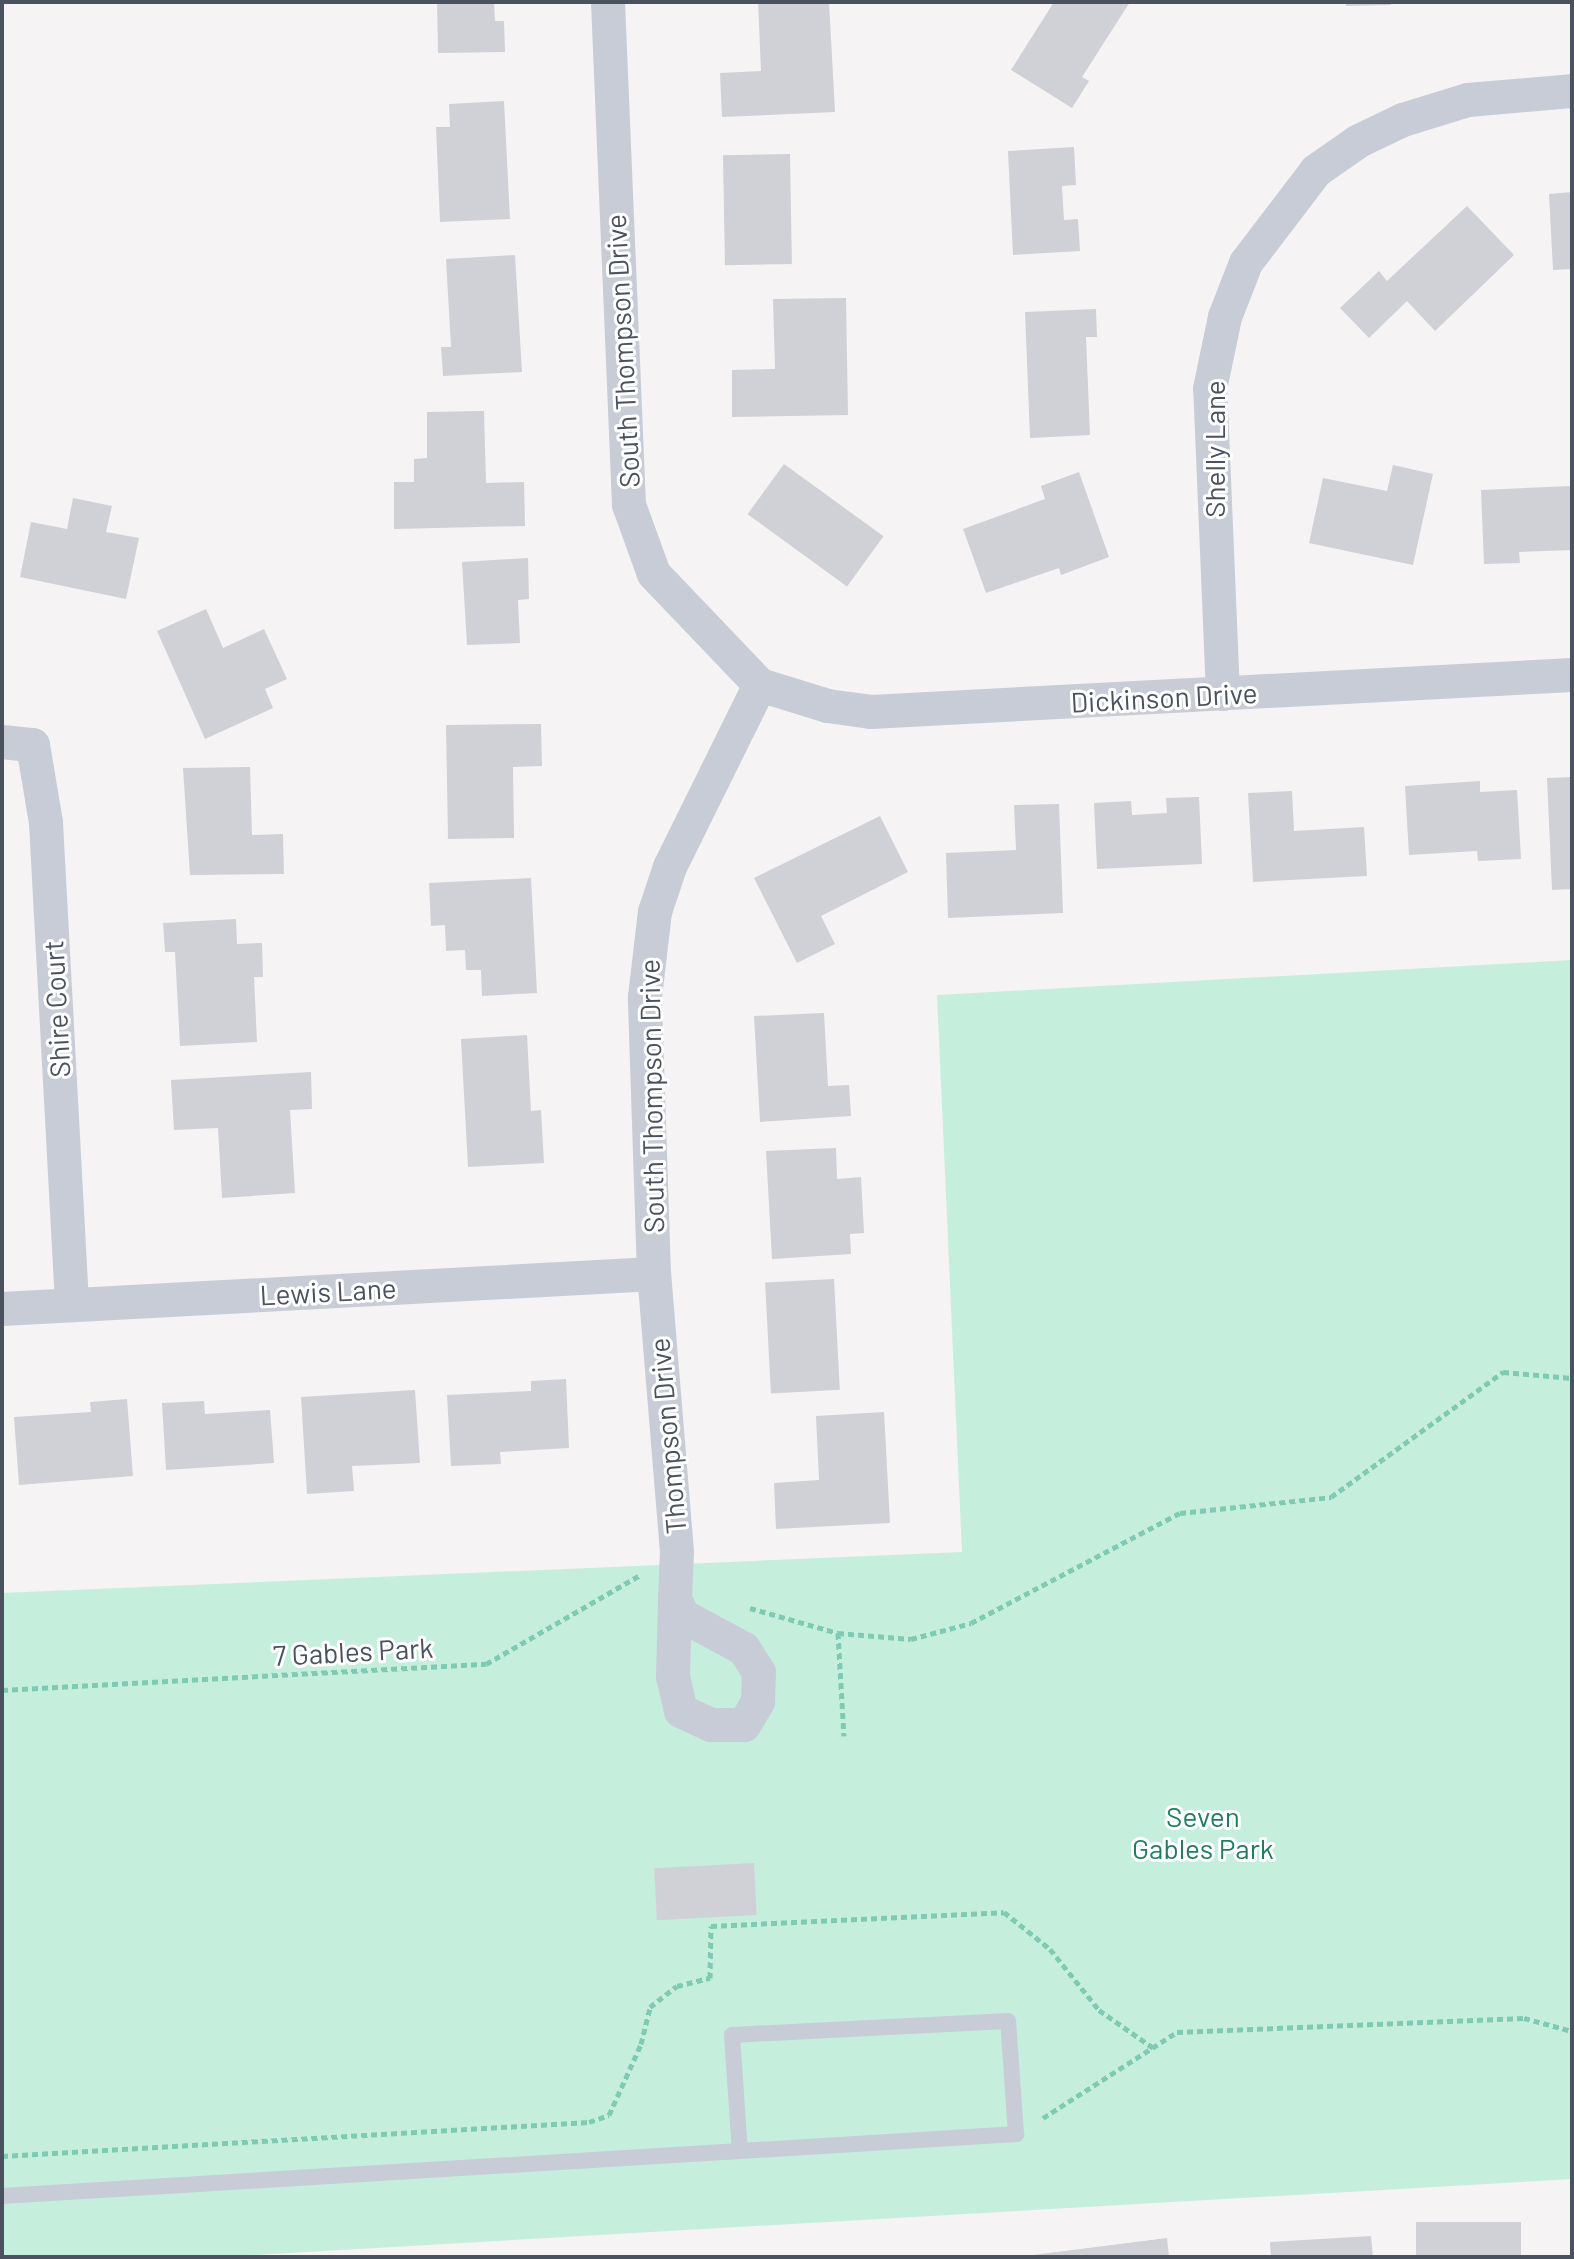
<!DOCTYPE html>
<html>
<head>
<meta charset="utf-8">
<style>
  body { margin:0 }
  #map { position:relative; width:1574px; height:2259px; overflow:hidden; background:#f5f3f3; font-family:Barlow,sans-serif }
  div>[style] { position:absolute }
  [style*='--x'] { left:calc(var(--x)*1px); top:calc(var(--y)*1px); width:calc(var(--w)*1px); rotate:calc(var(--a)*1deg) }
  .green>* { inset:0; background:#c6eedd }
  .building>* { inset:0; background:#d0d1d6; transform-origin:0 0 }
  .path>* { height:5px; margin-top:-2.5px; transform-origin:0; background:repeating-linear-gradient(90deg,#7fcab3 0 6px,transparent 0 10px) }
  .service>* { height:16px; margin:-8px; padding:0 8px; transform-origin:8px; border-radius:8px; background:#c8ccd6 }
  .minor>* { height:34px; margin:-17px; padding:0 17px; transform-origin:17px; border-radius:17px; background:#c8ccd6 }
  span { translate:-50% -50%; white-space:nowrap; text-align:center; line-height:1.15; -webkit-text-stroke:6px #fff; paint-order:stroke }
  .street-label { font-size:28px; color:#4b525f }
  .park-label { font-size:28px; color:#1e7e60 }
  .frame { position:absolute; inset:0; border:4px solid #4b525f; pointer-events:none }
</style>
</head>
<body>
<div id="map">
  <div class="green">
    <i style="clip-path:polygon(1572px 960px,1572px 2179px,219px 2257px,2px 2257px,2px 1593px,962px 1552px,937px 995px)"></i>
  </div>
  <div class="building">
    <i style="clip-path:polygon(437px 2px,494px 2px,495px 21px,504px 21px,505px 52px,438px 53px)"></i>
    <i style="clip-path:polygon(758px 2px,829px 2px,835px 112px,722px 117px,720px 73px,761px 71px)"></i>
    <i style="clip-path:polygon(1054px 2px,1130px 2px,1082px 77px,1089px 81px,1072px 108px,1011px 70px)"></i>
    <i style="clip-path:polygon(1346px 2px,1391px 2px,1391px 5px,1346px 6px)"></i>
    <i style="clip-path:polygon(504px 101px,510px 219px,440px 222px,436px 127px,450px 127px,449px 104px)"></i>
    <i style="clip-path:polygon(1074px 147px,1076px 185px,1062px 186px,1064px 220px,1078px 219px,1080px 251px,1013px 255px,1008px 151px)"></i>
    <i style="left:790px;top:154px;width:110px;height:67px;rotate:89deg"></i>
    <i style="clip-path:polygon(1572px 192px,1572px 269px,1553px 270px,1549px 194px)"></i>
    <i style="clip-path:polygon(1467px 206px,1514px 255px,1435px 331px,1407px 301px,1369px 338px,1340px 308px,1379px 271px,1387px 281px)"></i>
    <i style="clip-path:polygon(515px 255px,522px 372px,443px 376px,441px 347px,451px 347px,446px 259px)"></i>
    <i style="clip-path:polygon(846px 298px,848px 415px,732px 417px,732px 370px,775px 369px,773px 299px)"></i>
    <i style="clip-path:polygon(1096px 309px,1097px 337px,1086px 337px,1090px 435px,1030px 438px,1025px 312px)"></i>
    <i style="clip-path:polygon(484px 411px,486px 483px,524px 482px,525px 526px,394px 529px,394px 482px,414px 482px,414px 459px,427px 458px,427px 412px)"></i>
    <i style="left:784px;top:464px;width:123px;height:62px;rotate:36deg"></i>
    <i style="clip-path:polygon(1393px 465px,1433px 474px,1413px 565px,1309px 543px,1323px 478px,1387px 491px)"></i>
    <i style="clip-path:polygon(1079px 472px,1109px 557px,1061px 575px,1059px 568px,986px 593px,963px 529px,1045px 499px,1041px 486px)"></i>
    <i style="clip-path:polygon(1572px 486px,1572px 550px,1519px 552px,1520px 563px,1484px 564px,1481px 490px)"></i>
    <i style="clip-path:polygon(73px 498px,112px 506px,106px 532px,139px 538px,126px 599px,20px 577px,31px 522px,67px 529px)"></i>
    <i style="clip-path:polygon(528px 558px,529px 599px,518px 600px,520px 643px,467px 645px,462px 562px)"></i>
    <i style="clip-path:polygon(206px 609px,223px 648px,264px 629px,287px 679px,265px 689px,273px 708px,205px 739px,157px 631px)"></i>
    <i style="clip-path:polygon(541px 724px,542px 766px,513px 767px,514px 838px,448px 839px,446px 725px)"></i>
    <i style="clip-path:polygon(250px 767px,252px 835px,283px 834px,284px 874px,190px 875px,183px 768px)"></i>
    <i style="clip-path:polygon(1572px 777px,1572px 889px,1552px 890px,1547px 778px)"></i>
    <i style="clip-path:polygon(1480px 781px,1480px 792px,1517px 790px,1521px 859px,1478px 861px,1477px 851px,1409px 855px,1405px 786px)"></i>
    <i style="clip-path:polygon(1292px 791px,1294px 831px,1364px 827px,1367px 876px,1253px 882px,1248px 793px)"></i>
    <i style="clip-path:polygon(1199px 797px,1202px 864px,1097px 869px,1094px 803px,1131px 801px,1132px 815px,1167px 813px,1166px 798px)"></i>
    <i style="clip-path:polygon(1059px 804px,1063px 913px,948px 918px,946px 853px,1016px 850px,1014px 805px)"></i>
    <i style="clip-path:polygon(880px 816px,908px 872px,821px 916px,835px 944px,797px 963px,754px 878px)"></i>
    <i style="clip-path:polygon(531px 878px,537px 993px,482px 996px,481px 970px,466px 970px,465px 950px,446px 951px,445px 925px,431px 926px,429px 883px)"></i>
    <i style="clip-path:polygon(236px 919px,237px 944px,262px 943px,263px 977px,254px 977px,257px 1042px,180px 1046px,175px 952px,165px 952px,163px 923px)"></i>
    <i style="clip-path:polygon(824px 1013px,828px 1086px,849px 1085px,851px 1116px,760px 1122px,754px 1016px)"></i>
    <i style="clip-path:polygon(527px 1035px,531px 1111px,541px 1110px,544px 1163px,468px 1167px,461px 1039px)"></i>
    <i style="clip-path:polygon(311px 1072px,312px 1109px,290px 1110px,295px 1193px,222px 1198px,218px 1128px,174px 1130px,171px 1080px)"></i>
    <i style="clip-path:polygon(836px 1148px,837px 1179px,861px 1177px,864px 1233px,850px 1234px,851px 1254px,772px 1259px,766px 1151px)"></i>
    <i style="left:834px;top:1279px;width:111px;height:69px;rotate:87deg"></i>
    <i style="clip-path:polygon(566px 1379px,569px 1448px,500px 1452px,501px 1464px,451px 1466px,447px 1395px,531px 1391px,531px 1381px)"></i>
    <i style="clip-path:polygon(415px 1390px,420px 1463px,352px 1466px,354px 1491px,307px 1494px,301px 1397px)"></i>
    <i style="clip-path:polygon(127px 1399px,133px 1476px,19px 1485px,14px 1417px,91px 1412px,90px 1402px)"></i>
    <i style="clip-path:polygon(204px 1401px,205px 1414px,270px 1410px,274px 1463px,166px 1470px,162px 1403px)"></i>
    <i style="clip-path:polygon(884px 1412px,890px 1523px,776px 1529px,774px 1483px,819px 1480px,816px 1416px)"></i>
    <i style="left:754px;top:1863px;width:52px;height:100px;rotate:87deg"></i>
    <i style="left:1521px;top:2222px;width:35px;height:105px;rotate:90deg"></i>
    <i style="clip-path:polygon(1371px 2236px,1373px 2257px,1271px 2257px,1270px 2242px)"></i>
    <i style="clip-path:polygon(1167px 2238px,1169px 2257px,1033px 2257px,1033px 2255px)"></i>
  </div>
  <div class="path">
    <i style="--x:750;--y:1608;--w:91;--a:15.9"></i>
    <i style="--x:838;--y:1633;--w:73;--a:4.7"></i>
    <i style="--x:911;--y:1639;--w:62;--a:-14.9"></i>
    <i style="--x:971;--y:1623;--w:236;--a:-27.8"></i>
    <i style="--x:1180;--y:1513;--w:152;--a:-6"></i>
    <i style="--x:1331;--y:1497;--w:213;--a:-36"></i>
    <i style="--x:1503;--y:1372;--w:69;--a:5"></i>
    <i style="--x:838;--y:1633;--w:103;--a:86.7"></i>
    <i style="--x:2;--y:1690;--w:485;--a:-3.1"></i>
    <i style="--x:486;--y:1664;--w:178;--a:-30"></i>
    <i style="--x:1043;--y:2118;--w:159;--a:-32.7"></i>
    <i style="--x:1177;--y:2032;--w:347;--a:-2.3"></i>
    <i style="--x:1524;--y:2018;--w:50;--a:15.2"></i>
    <i style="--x:2;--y:2156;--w:588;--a:-3.31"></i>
    <i style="--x:589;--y:2122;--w:21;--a:-19"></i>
    <i style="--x:609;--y:2115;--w:78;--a:-65.7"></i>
    <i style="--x:641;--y:2044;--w:38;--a:-76"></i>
    <i style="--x:650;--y:2007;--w:34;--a:-38"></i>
    <i style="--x:677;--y:1986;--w:34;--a:-14"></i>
    <i style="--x:710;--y:1978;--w:52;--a:-88.9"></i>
    <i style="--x:711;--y:1926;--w:293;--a:-2.7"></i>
    <i style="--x:1004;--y:1912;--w:59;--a:38.8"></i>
    <i style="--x:1050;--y:1949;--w:78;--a:51.2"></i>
    <i style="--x:1099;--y:2010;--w:68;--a:34.9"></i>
  </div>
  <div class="service">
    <i style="--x:2;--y:2196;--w:739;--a:-3.49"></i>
    <i style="--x:740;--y:2151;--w:277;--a:-3.5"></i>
    <i style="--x:1016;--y:2134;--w:113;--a:-94"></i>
    <i style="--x:1008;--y:2021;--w:276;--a:177.1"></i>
    <i style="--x:732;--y:2035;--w:116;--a:86.1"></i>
  </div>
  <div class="minor">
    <i style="--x:608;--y:2;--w:503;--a:87.61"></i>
    <i style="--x:629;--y:505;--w:73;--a:70.1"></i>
    <i style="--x:654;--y:574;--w:153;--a:46.3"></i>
    <i style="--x:760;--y:685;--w:71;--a:17.2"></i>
    <i style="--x:828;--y:706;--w:43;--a:7.9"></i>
    <i style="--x:871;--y:712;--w:702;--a:-3.02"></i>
    <i style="--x:1223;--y:694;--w:305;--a:-92.4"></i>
    <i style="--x:1210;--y:389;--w:74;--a:-78.2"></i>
    <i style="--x:1225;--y:317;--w:58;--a:-68.7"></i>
    <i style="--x:1246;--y:263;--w:116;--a:-52.7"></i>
    <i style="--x:1316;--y:171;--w:52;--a:-34.9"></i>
    <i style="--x:1359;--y:141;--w:49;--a:-25.5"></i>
    <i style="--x:1403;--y:120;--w:68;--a:-17.1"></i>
    <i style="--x:1468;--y:100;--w:104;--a:-4.9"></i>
    <i style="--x:2;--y:742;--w:31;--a:6"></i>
    <i style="--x:33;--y:745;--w:79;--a:80.5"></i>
    <i style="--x:46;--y:823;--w:483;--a:86.9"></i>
    <i style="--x:2;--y:1309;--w:653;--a:-3.07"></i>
    <i style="--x:675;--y:1599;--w:19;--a:65"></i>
    <i style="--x:683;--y:1616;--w:69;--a:28.4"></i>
    <i style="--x:744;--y:1649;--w:27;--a:57"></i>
    <i style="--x:759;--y:1672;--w:30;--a:92"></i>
    <i style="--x:758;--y:1702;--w:27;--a:121"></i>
    <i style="--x:744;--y:1725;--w:33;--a:180"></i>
    <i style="--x:711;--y:1725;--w:33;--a:-155"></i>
    <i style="--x:681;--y:1711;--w:35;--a:-103"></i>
    <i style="--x:673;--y:1677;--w:78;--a:-88.5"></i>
    <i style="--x:675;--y:1599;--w:47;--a:-87.6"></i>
    <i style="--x:677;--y:1552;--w:279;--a:-94.7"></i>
    <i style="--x:654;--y:1274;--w:277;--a:-91.9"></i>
    <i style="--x:645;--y:997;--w:86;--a:-83.3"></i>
    <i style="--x:655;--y:912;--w:47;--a:-71.6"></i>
    <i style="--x:670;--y:867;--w:203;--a:-63.7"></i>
  </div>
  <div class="street-label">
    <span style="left:622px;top:351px;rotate:-93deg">South Thompson Drive</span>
    <span style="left:1214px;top:449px;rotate:-90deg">Shelly Lane</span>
    <span style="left:1164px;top:697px;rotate:-3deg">Dickinson Drive</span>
    <span style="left:56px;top:1009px;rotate:-93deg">Shire Court</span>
    <span style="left:651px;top:1096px;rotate:-91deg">South Thompson Drive</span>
    <span style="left:328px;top:1291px;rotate:-3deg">Lewis Lane</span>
    <span style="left:667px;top:1436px;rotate:-95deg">Thompson Drive</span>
    <span style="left:353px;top:1651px;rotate:-3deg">7 Gables Park</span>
  </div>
  <div class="park-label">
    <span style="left:1203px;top:1832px">Seven<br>Gables Park</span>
  </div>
  <div class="frame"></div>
</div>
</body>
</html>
